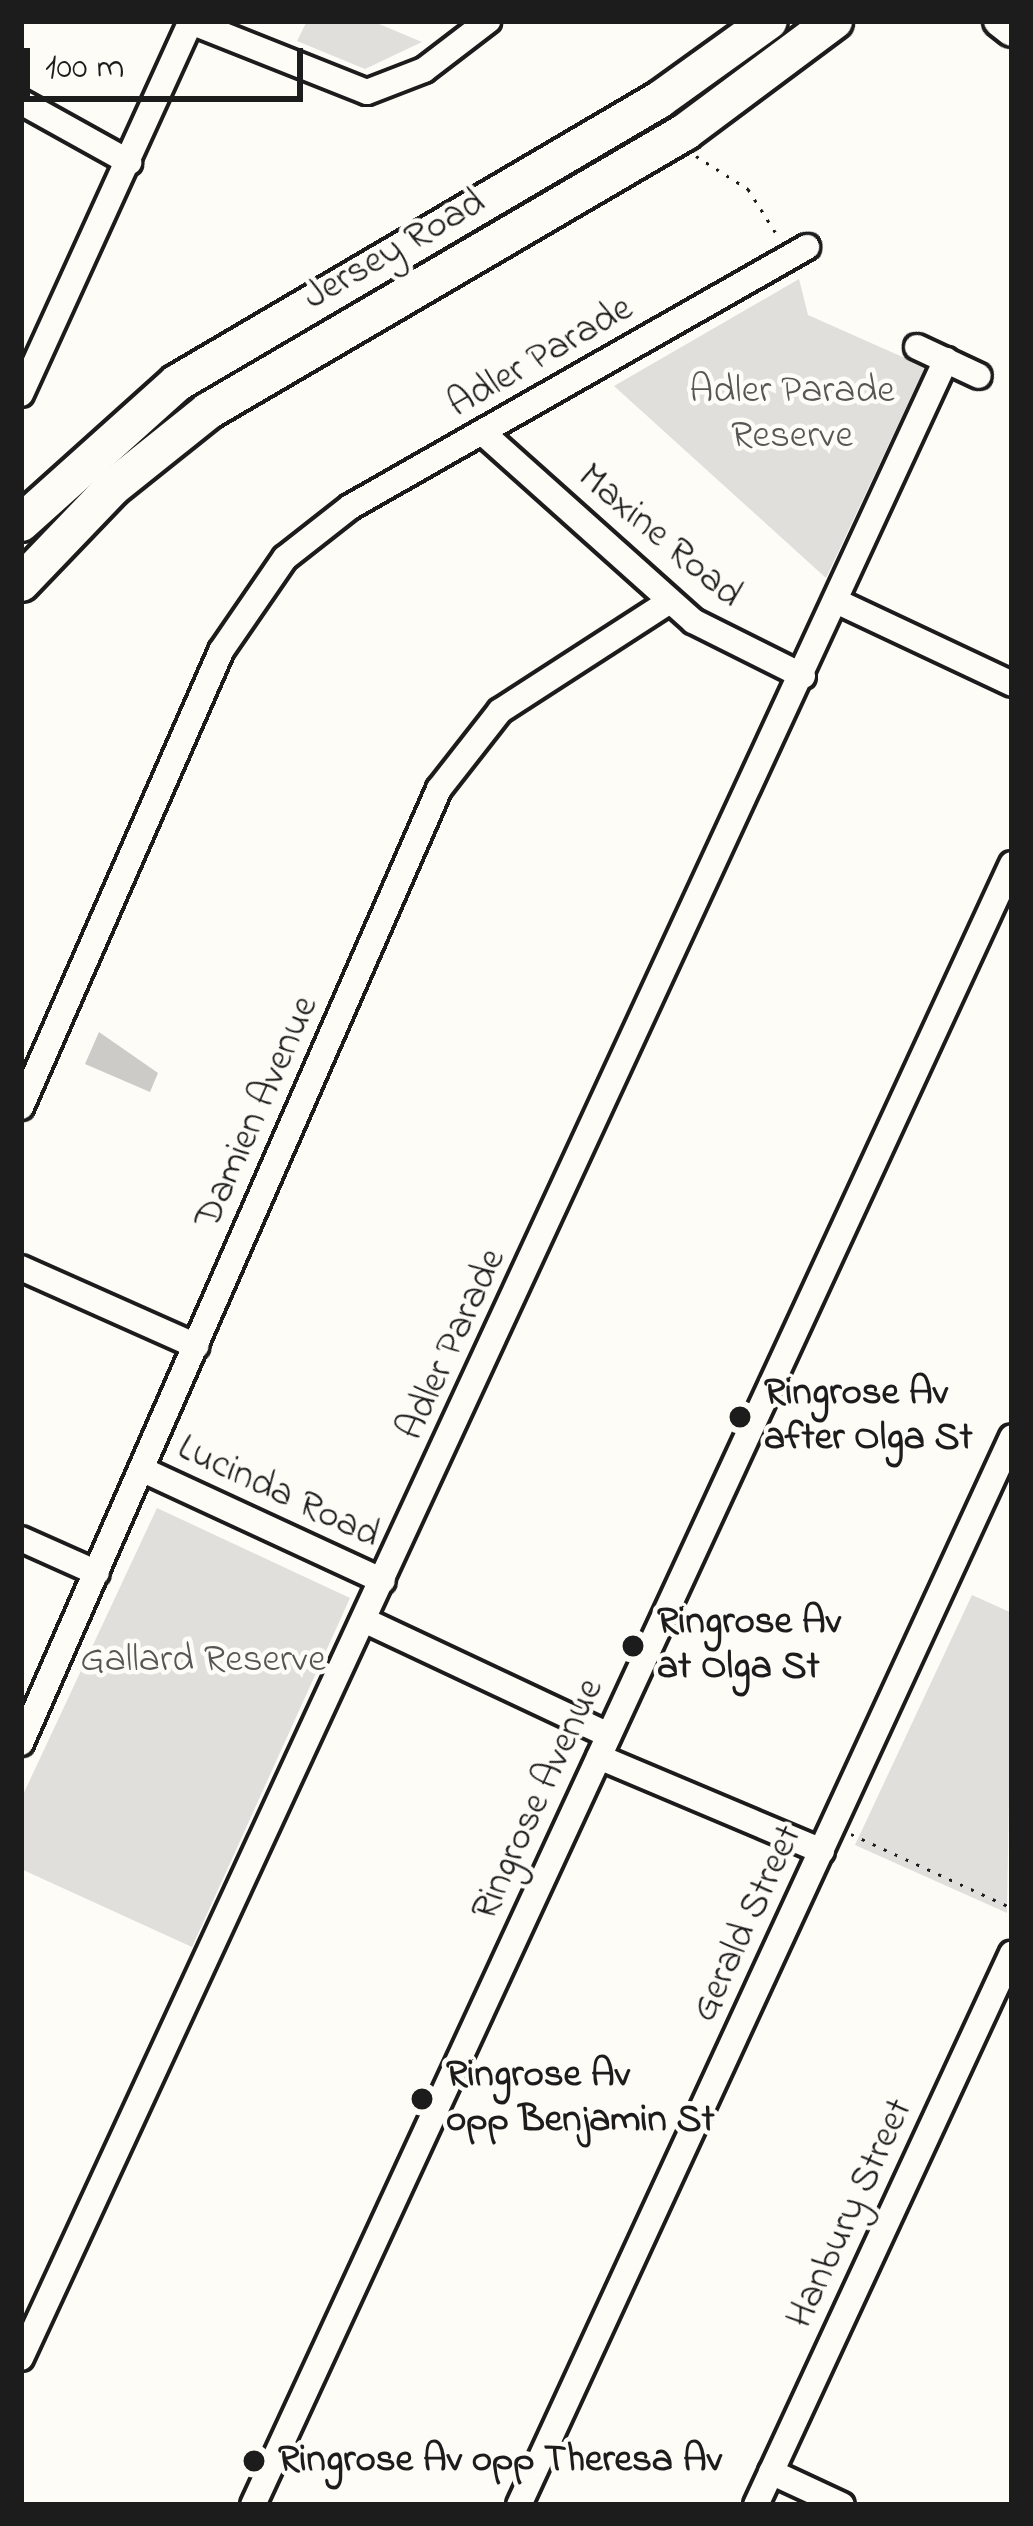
<!DOCTYPE html>
<html>
<head>
<meta charset="utf-8">
<style>
  body { margin:0 }
  #map { position:relative; width:1033px; height:2526px; overflow:hidden; background:#fdfcf7; font-family:"Indie Flower",sans-serif }
  div>[style] { position:absolute }
  [style*='--x'] { left:calc(var(--x)*1px); top:calc(var(--y)*1px); width:calc(var(--w)*1px); rotate:calc(var(--a)*1deg) }
  .green>* { inset:0; background:#e0dfdb }
  .building>* { inset:0; background:#cccbc8 }
  .path>* { height:3px; margin-top:-1.5px; transform-origin:0; background:repeating-linear-gradient(90deg,#1c1c1c 0 3px,transparent 0 12px) }
  .roads { filter:drop-shadow(3px 0 #1c1c1c) drop-shadow(-3px 0 #1c1c1c) drop-shadow(0 3px #1c1c1c) drop-shadow(0 -3px #1c1c1c) }
  .minor>* { height:24px; margin:-12px; padding:0 12px; transform-origin:12px; border-radius:12px; background:#fdfcf7 }
  .major>* { height:30px; margin:-15px; padding:0 15px; transform-origin:15px; border-radius:15px; background:#fdfcf7 }
  .highway>* { height:36px; margin:-18px; padding:0 18px; transform-origin:18px; border-radius:18px; background:#fdfcf7 }
  .dots>* { width:33px; height:33px; translate:-50% -50%; box-sizing:border-box; border:6px solid #fdfcf7; border-radius:50% }
  span { translate:-50% -50%; white-space:nowrap; text-align:center; line-height:1.15; -webkit-text-stroke:9px #fdfcf7; paint-order:stroke }
  .street-label { font-size:39px; color:#1c1c1c }
  .park-label { font-size:39px; color:#575655 }
  .poi-label { font-size:39px; color:#1c1c1c; font-weight:700 }
  .left { translate:0 -50%; text-align:left }
  .frame { position:absolute; inset:0; border:24px solid #1c1c1c; pointer-events:none }
  .scale { position:absolute; left:24px; top:48px; width:279px; height:54px; box-sizing:border-box; border:6px solid #1c1c1c; border-top:0; padding-left:15px; font-size:36px; line-height:42px; white-space:nowrap; color:#1c1c1c; -webkit-text-stroke:9px #fdfcf7; paint-order:stroke }
</style>
</head>
<body>
<div id="map">
  <div class="green">
    <i style="clip-path:polygon(307px 21px,372px 21px,422px 42px,365px 69px,297px 41px)"></i>
    <i style="clip-path:polygon(799px 279px,808px 315px,925px 367px,826px 578px,614px 386px)"></i>
    <i style="clip-path:polygon(157px 1508px,350px 1598px,192px 1947px,21px 1869px,21px 1799px)"></i>
    <i style="clip-path:polygon(972px 1595px,1012px 1613px,1007px 1913px,855px 1845px)"></i>
  </div>
  <div class="building">
    <i style="clip-path:polygon(99px 1032px,158px 1073px,150px 1092px,85px 1064px)"></i>
  </div>
  <div class="path">
    <i style="--x:696;--y:156;--w:62;--a:32.4"></i>
    <i style="--x:748;--y:189;--w:58;--a:57.7"></i>
    <i style="--x:851;--y:1834;--w:177;--a:24.7"></i>
  </div>
  <div class="roads">
    <div class="minor">
      <i style="--x:191;--y:22;--w:189;--a:21.7"></i>
      <i style="--x:367;--y:92;--w:61;--a:-21.1"></i>
      <i style="--x:424;--y:70;--w:81;--a:-37.4"></i>
      <i style="--x:21;--y:102;--w:124;--a:29.1"></i>
      <i style="--x:917;--y:347;--w:68;--a:25.1"></i>
      <i style="--x:21;--y:394;--w:410;--a:-65.5"></i>
      <i style="--x:483;--y:433;--w:282;--a:41.8"></i>
      <i style="--x:693;--y:621;--w:123;--a:26.6"></i>
      <i style="--x:838;--y:602;--w:192;--a:25.2"></i>
      <i style="--x:21;--y:1107;--w:498;--a:-66.3"></i>
      <i style="--x:221;--y:651;--w:113;--a:-55.5"></i>
      <i style="--x:285;--y:558;--w:83;--a:-38.1"></i>
      <i style="--x:350;--y:507;--w:526;--a:-29.64"></i>
      <i style="--x:21;--y:1268;--w:192;--a:24"></i>
      <i style="--x:143;--y:1470;--w:264;--a:24.8"></i>
      <i style="--x:21;--y:1539;--w:83;--a:24.1"></i>
      <i style="--x:366;--y:1621;--w:268;--a:25.2"></i>
      <i style="--x:21;--y:1743;--w:1042;--a:-66.34"></i>
      <i style="--x:439;--y:789;--w:99;--a:-52"></i>
      <i style="--x:500;--y:711;--w:202;--a:-32.9"></i>
      <i style="--x:599;--y:1757;--w:242;--a:22.9"></i>
      <i style="--x:21;--y:2358;--w:2202;--a:-65.16"></i>
      <i style="--x:771;--y:2472;--w:78;--a:24.9"></i>
      <i style="--x:253;--y:2505;--w:1808;--a:-65.18"></i>
      <i style="--x:519;--y:2505;--w:1176;--a:-65.22"></i>
      <i style="--x:756;--y:2505;--w:608;--a:-65.12"></i>
    </div>
    <div class="major">
      <i style="--x:999;--y:21;--w:16;--a:38"></i>
    </div>
    <div class="highway">
      <i style="--x:21;--y:523;--w:210;--a:-41.9"></i>
      <i style="--x:177;--y:383;--w:559;--a:-30.42"></i>
      <i style="--x:659;--y:100;--w:135;--a:-35.7"></i>
      <i style="--x:21;--y:583;--w:132;--a:-46.2"></i>
      <i style="--x:112;--y:488;--w:123;--a:-38.7"></i>
      <i style="--x:208;--y:411;--w:553;--a:-30.32"></i>
      <i style="--x:685;--y:132;--w:186;--a:-36.7"></i>
    </div>
  </div>
  <div class="dots">
    <i style="left:740px;top:1417px;background:#1c1c1c"></i>
    <i style="left:633px;top:1646px;background:#1c1c1c"></i>
    <i style="left:422px;top:2099px;background:#1c1c1c"></i>
    <i style="left:254px;top:2461px;background:#1c1c1c"></i>
  </div>
  <div class="street-label">
    <span style="left:395px;top:251px;rotate:-30deg">Jersey Road</span>
    <span style="left:541px;top:358px;rotate:-30deg">Adler Parade</span>
    <span style="left:659px;top:537px;rotate:40deg">Maxine Road</span>
    <span style="left:258px;top:1113px;rotate:-66deg">Damien Avenue</span>
    <span style="left:453px;top:1345px;rotate:-65deg">Adler Parade</span>
    <span style="left:278px;top:1493px;rotate:25deg">Lucinda Road</span>
    <span style="left:539px;top:1800px;rotate:-65deg">Ringrose Avenue</span>
    <span style="left:748px;top:1924px;rotate:-65deg">Gerald Street</span>
    <span style="left:851px;top:2214px;rotate:-65deg">Hanbury Street</span>
  </div>
  <div class="park-label">
    <span style="left:792px;top:415px">Adler Parade<br>Reserve</span>
    <span style="left:203px;top:1661px">Gallard Reserve</span>
  </div>
  <div class="poi-label">
    <span class="left" style="left:764px;top:1417px">Ringrose Av<br>after Olga St</span>
    <span class="left" style="left:657px;top:1646px">Ringrose Av<br>at Olga St</span>
    <span class="left" style="left:446px;top:2099px">Ringrose Av<br>opp Benjamin St</span>
    <span class="left" style="left:278px;top:2461px">Ringrose Av opp Theresa Av</span>
  </div>
  <div class="frame"></div>
  <div class="scale">100 m</div>
</div>
</body>
</html>
